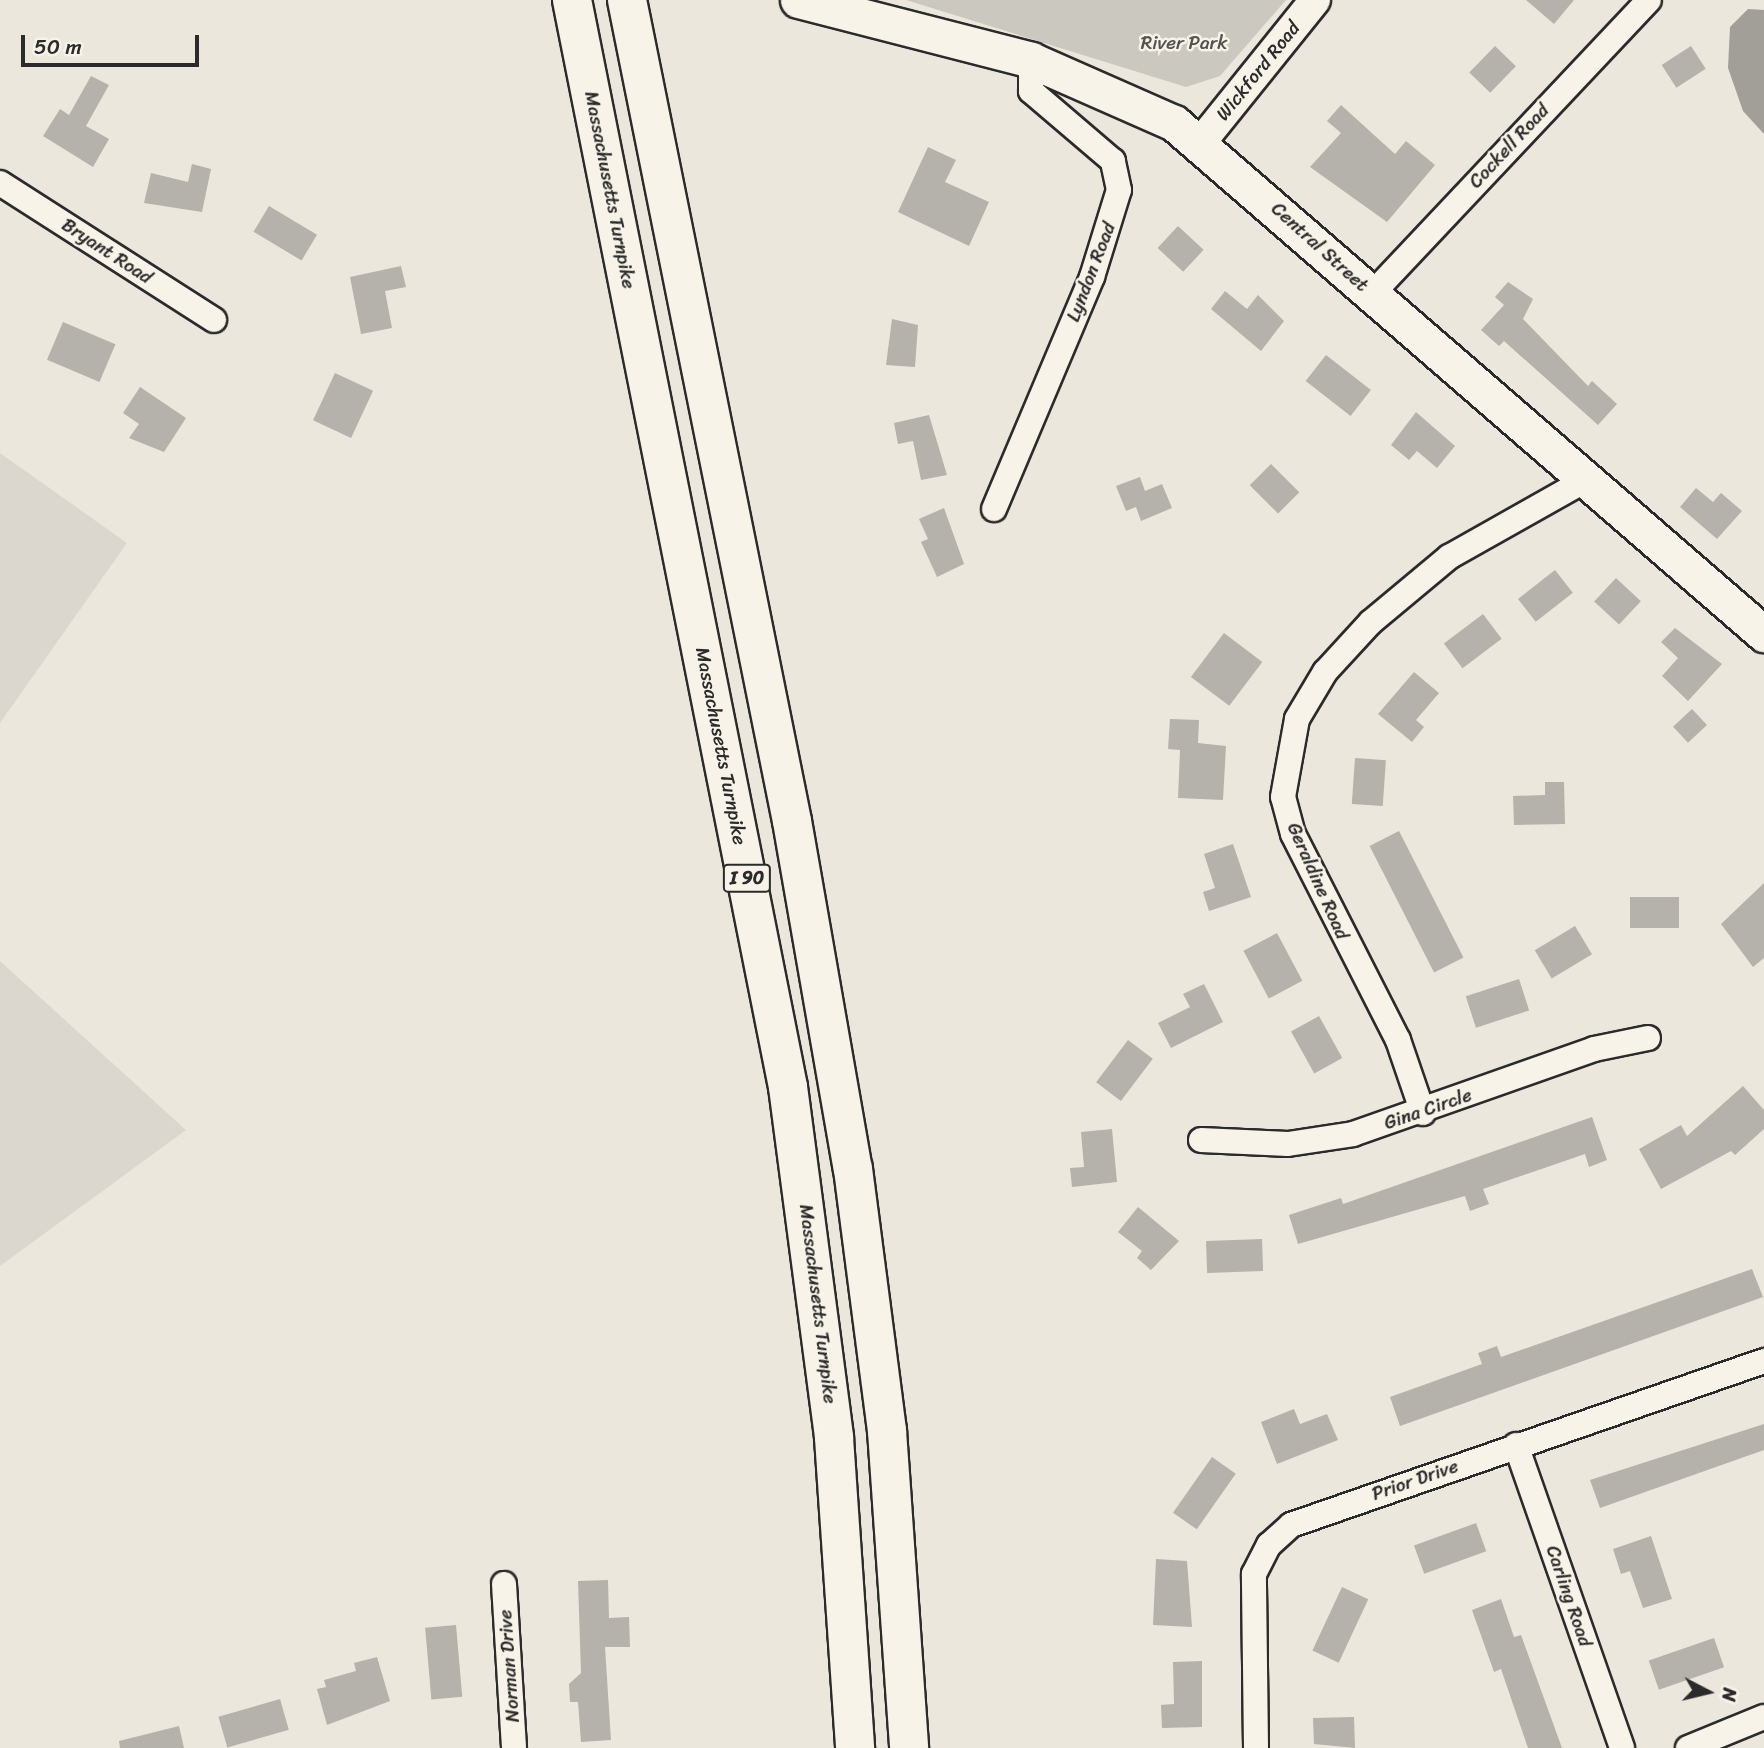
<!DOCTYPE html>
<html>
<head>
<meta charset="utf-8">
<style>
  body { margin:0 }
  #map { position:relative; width:1764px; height:1748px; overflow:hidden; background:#ebe7dd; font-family:Sriracha,sans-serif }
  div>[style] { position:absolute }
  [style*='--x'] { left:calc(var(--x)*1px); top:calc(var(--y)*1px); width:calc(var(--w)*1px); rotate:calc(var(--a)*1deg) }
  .built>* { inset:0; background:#dbd7ce }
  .green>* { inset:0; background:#cbc8bf }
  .water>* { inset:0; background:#a29f98 }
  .building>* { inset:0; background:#b5b2ab; transform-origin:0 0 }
  .roads { filter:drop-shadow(2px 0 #2b2b2b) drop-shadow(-2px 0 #2b2b2b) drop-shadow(0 2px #2b2b2b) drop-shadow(0 -2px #2b2b2b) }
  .minor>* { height:24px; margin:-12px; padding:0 12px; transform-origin:12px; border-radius:12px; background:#f7f3e8 }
  .tertiary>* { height:30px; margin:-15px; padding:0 15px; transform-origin:15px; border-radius:15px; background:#f7f3e8 }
  .secondary>* { height:35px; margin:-17.5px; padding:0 17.5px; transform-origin:17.5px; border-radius:17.5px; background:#f7f3e8 }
  .motorway>* { height:38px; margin:-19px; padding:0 19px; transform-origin:19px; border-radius:19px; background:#f7f3e8 }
  span { translate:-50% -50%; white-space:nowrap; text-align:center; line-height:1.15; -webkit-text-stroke:5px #f7f3e8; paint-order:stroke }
  .shield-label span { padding:2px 5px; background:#f7f3e8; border:2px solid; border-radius:5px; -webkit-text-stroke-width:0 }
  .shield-label { font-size:18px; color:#2b2b2b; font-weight:700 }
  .park-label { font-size:19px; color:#535250 }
  .street-label { font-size:19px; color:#2b2b2b }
  .north { position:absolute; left:1673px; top:1657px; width:70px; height:70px; -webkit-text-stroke:5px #f7f3e8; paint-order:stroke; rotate:97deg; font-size:19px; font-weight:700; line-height:28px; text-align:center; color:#2b2b2b }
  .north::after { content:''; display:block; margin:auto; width:24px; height:32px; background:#2b2b2b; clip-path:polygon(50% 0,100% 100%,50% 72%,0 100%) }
  .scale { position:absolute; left:21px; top:35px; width:178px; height:32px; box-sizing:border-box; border:4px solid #2b2b2b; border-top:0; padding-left:9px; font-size:21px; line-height:24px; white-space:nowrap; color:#2b2b2b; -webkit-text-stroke:5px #f7f3e8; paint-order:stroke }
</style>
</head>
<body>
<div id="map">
  <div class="built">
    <i style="clip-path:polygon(0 453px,127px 543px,0 723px)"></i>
    <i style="clip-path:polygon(0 961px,186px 1130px,0 1266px)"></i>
  </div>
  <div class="green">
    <i style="clip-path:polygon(906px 0,1286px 0,1220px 76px,1186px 87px)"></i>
  </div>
  <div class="water">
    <i style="clip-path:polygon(1748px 9px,1764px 10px,1764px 134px,1743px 111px,1728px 68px,1730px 27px)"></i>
  </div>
  <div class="building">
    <i style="clip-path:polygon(1526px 0,1574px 0,1554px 24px)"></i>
    <i style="left:1495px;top:46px;width:29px;height:37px;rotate:44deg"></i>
    <i style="left:1691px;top:46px;width:27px;height:35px;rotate:57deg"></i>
    <i style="clip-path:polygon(91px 76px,109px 85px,86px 126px,109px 139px,93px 167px,43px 136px,60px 109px,69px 115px)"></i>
    <i style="clip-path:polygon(1341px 105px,1395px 154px,1406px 141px,1435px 165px,1387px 222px,1310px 167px,1341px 133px,1327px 121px)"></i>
    <i style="clip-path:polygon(928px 147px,956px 160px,945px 182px,989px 202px,969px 246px,898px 212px)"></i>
    <i style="clip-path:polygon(192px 164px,211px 169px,202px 212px,144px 203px,151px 173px,188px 182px)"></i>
    <i style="left:269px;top:206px;width:56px;height:30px;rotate:31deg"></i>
    <i style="left:1178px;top:226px;width:35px;height:30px;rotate:43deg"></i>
    <i style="clip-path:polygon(401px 266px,406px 287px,385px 291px,392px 328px,361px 334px,350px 277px)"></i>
    <i style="clip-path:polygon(1508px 282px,1533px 299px,1523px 319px,1588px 386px,1592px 381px,1617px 404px,1598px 425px,1504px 341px,1499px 346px,1481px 330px,1504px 305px,1495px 297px)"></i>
    <i style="clip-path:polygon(1225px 291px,1247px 309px,1258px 295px,1284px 321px,1261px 351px,1211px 309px)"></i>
    <i style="clip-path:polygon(892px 319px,918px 325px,915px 367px,886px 365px)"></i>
    <i style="left:63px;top:322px;width:57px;height:41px;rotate:23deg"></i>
    <i style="left:1326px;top:355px;width:57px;height:33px;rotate:38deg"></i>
    <i style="left:335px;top:373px;width:42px;height:52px;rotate:25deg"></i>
    <i style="clip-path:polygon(140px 387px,186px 418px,164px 452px,129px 438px,139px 424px,123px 413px)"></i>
    <i style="clip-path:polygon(1416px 412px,1455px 446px,1437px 468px,1417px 451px,1409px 460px,1391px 445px)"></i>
    <i style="clip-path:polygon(929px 415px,947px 475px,921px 480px,913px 441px,898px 444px,894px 423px)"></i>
    <i style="left:1271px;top:464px;width:40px;height:30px;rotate:45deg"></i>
    <i style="clip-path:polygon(1140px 477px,1145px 491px,1162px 484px,1172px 508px,1141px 521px,1136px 507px,1126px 511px,1116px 486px)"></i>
    <i style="clip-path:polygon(1696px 488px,1713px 502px,1721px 493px,1742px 511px,1717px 539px,1680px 507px)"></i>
    <i style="clip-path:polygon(944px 508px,964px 564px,937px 577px,921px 542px,928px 539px,919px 519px)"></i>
    <i style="left:1555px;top:570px;width:29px;height:47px;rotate:52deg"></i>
    <i style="left:1616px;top:578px;width:34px;height:32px;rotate:43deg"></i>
    <i style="left:1483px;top:614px;width:31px;height:49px;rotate:53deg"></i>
    <i style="clip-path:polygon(1675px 628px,1722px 664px,1688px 701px,1662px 676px,1678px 658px,1661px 642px)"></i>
    <i style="left:1224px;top:633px;width:48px;height:55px;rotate:37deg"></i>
    <i style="clip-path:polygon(1414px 672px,1439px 693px,1416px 720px,1424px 727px,1412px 742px,1378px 714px)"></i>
    <i style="left:1692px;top:709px;width:22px;height:26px;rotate:47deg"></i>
    <i style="clip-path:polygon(1170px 719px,1199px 720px,1198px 743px,1226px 746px,1223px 800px,1178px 798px,1180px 750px,1168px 749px)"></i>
    <i style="left:1355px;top:758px;width:31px;height:46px;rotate:4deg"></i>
    <i style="clip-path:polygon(1545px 782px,1564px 782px,1565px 824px,1514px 825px,1513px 796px,1545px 795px)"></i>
    <i style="left:1399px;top:831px;width:142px;height:33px;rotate:63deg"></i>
    <i style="clip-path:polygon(1233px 844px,1251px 897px,1209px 911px,1203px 892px,1215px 888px,1204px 854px)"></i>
    <i style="clip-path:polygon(1764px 883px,1764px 958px,1753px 967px,1721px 924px)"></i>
    <i style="left:1630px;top:897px;width:49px;height:31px"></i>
    <i style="left:1575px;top:926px;width:33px;height:47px;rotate:59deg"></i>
    <i style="left:1277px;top:933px;width:54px;height:38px;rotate:62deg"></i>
    <i style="left:1519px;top:979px;width:33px;height:56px;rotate:72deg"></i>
    <i style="clip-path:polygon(1204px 984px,1223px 1022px,1171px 1048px,1158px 1023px,1190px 1007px,1183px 994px)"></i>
    <i style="left:1319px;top:1016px;width:48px;height:32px;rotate:61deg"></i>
    <i style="left:1128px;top:1040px;width:31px;height:53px;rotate:37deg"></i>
    <i style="clip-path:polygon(1743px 1086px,1764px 1110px,1764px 1129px,1735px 1155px,1731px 1151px,1661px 1189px,1639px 1149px,1681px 1125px,1687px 1136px)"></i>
    <i style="clip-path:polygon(1592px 1117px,1607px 1160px,1589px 1167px,1585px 1154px,1483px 1189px,1489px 1204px,1470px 1211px,1465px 1196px,1298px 1244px,1289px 1215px,1341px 1198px,1343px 1204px)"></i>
    <i style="clip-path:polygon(1112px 1129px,1117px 1182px,1072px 1187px,1070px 1168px,1084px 1167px,1081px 1132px)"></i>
    <i style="clip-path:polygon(1138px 1207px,1179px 1241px,1151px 1270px,1137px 1258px,1142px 1251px,1118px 1232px)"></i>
    <i style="left:1262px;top:1239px;width:32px;height:56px;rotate:88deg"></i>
    <i style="clip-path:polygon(1752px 1269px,1763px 1297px,1400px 1426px,1390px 1397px,1482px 1364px,1478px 1353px,1497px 1346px,1501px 1357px)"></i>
    <i style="clip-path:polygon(1294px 1409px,1300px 1424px,1327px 1414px,1338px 1440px,1277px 1464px,1261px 1422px)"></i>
    <i style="clip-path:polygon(1764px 1424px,1764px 1450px,1600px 1508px,1590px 1480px)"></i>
    <i style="left:1212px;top:1457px;width:29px;height:68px;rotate:35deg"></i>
    <i style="left:1476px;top:1523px;width:30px;height:66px;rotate:70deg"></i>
    <i style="clip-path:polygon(1651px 1536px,1672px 1599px,1643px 1608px,1630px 1571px,1621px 1574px,1613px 1549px)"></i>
    <i style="clip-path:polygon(1156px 1559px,1187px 1561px,1192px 1627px,1153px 1625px)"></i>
    <i style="clip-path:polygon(608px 1580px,609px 1618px,629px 1617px,630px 1647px,605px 1647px,611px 1740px,581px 1742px,578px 1702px,570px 1702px,569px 1684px,581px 1673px,578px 1581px)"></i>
    <i style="left:1342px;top:1587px;width:29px;height:70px;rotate:25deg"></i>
    <i style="clip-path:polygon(1501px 1599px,1514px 1637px,1521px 1635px,1562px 1748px,1528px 1748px,1501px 1669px,1494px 1672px,1472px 1610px)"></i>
    <i style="left:456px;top:1625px;width:72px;height:31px;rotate:85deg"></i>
    <i style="left:1714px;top:1638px;width:31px;height:69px;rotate:71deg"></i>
    <i style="clip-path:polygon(377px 1657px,390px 1701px,327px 1725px,317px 1689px,326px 1687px,324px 1680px,356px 1671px,354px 1663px)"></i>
    <i style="clip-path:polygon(1202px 1661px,1202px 1727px,1162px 1728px,1161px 1705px,1174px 1704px,1173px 1662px)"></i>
    <i style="left:280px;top:1699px;width:32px;height:64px;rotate:74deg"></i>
    <i style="clip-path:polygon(1354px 1717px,1355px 1748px,1314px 1744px,1313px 1718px)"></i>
    <i style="clip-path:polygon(179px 1726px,184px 1748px,120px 1748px,119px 1741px)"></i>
  </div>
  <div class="roads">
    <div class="minor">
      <i style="--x:0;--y:183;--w:254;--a:32.6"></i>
      <i style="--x:1371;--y:295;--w:405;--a:-46.7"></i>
      <i style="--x:994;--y:509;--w:252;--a:-67.1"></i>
      <i style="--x:1092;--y:277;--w:91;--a:-72.8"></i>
      <i style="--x:1119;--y:190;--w:30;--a:-102"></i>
      <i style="--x:1113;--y:161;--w:108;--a:-139.5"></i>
      <i style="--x:1031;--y:91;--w:31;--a:-90"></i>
      <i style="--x:1423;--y:1113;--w:77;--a:-108.9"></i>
      <i style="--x:1398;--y:1040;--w:231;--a:-117"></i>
      <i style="--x:1293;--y:834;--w:38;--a:-105"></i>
      <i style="--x:1283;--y:797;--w:79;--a:-79.8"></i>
      <i style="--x:1297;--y:719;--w:55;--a:-59.2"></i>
      <i style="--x:1325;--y:672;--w:68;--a:-47.4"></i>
      <i style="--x:1371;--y:622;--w:102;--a:-39.8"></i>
      <i style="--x:1449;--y:557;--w:155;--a:-29.4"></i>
      <i style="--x:1201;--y:1140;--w:87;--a:2.6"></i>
      <i style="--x:1288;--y:1144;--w:66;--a:-8.7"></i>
      <i style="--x:1353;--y:1134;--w:256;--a:-19.4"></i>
      <i style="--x:1594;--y:1049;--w:55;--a:-11.5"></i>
      <i style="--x:1516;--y:1445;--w:321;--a:70.7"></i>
      <i style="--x:504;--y:1584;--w:164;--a:86.5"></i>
      <i style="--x:1256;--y:1748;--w:174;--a:-90.7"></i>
      <i style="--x:1254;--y:1574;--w:33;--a:-63"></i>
      <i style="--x:1269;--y:1545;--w:30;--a:-42"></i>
      <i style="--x:1291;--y:1525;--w:501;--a:-19.12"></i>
      <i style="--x:1688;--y:1748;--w:82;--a:-22.2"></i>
    </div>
    <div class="tertiary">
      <i style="--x:1201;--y:142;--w:182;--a:-51.2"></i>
    </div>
    <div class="secondary">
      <i style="--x:798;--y:0;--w:241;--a:14.4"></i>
      <i style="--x:1031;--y:60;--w:156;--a:23.8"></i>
      <i style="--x:1174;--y:123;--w:781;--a:40.9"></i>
    </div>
    <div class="motorway">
      <i style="--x:572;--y:0;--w:1108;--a:78.76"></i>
      <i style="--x:788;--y:1087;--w:354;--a:82.5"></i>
      <i style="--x:834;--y:1438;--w:311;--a:86.1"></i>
      <i style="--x:627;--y:0;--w:837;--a:78.64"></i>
      <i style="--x:792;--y:821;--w:353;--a:80.1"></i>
      <i style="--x:853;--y:1169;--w:264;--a:82.6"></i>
      <i style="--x:887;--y:1431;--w:318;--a:86"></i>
    </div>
  </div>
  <div class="shield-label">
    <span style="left:747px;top:878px">I 90</span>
  </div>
  <div class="park-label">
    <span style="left:1184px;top:43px">River Park</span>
  </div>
  <div class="street-label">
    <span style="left:1258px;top:71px;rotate:-51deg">Wickford Road</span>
    <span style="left:1509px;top:146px;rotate:-47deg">Cockell Road</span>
    <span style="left:610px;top:190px;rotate:79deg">Massachusetts Turnpike</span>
    <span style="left:1320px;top:247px;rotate:42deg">Central Street</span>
    <span style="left:107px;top:251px;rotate:33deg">Bryant Road</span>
    <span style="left:1091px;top:272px;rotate:-69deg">Lyndon Road</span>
    <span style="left:721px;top:746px;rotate:79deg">Massachusetts Turnpike</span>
    <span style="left:1318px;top:881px;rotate:66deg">Geraldine Road</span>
    <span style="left:1428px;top:1109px;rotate:-19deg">Gina Circle</span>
    <span style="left:818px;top:1304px;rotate:83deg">Massachusetts Turnpike</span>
    <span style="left:1415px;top:1480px;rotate:-19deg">Prior Drive</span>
    <span style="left:1569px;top:1596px;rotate:71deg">Carling Road</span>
    <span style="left:509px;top:1666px;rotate:-94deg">Norman Drive</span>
  </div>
  <div class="north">N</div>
  <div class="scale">50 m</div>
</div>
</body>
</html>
